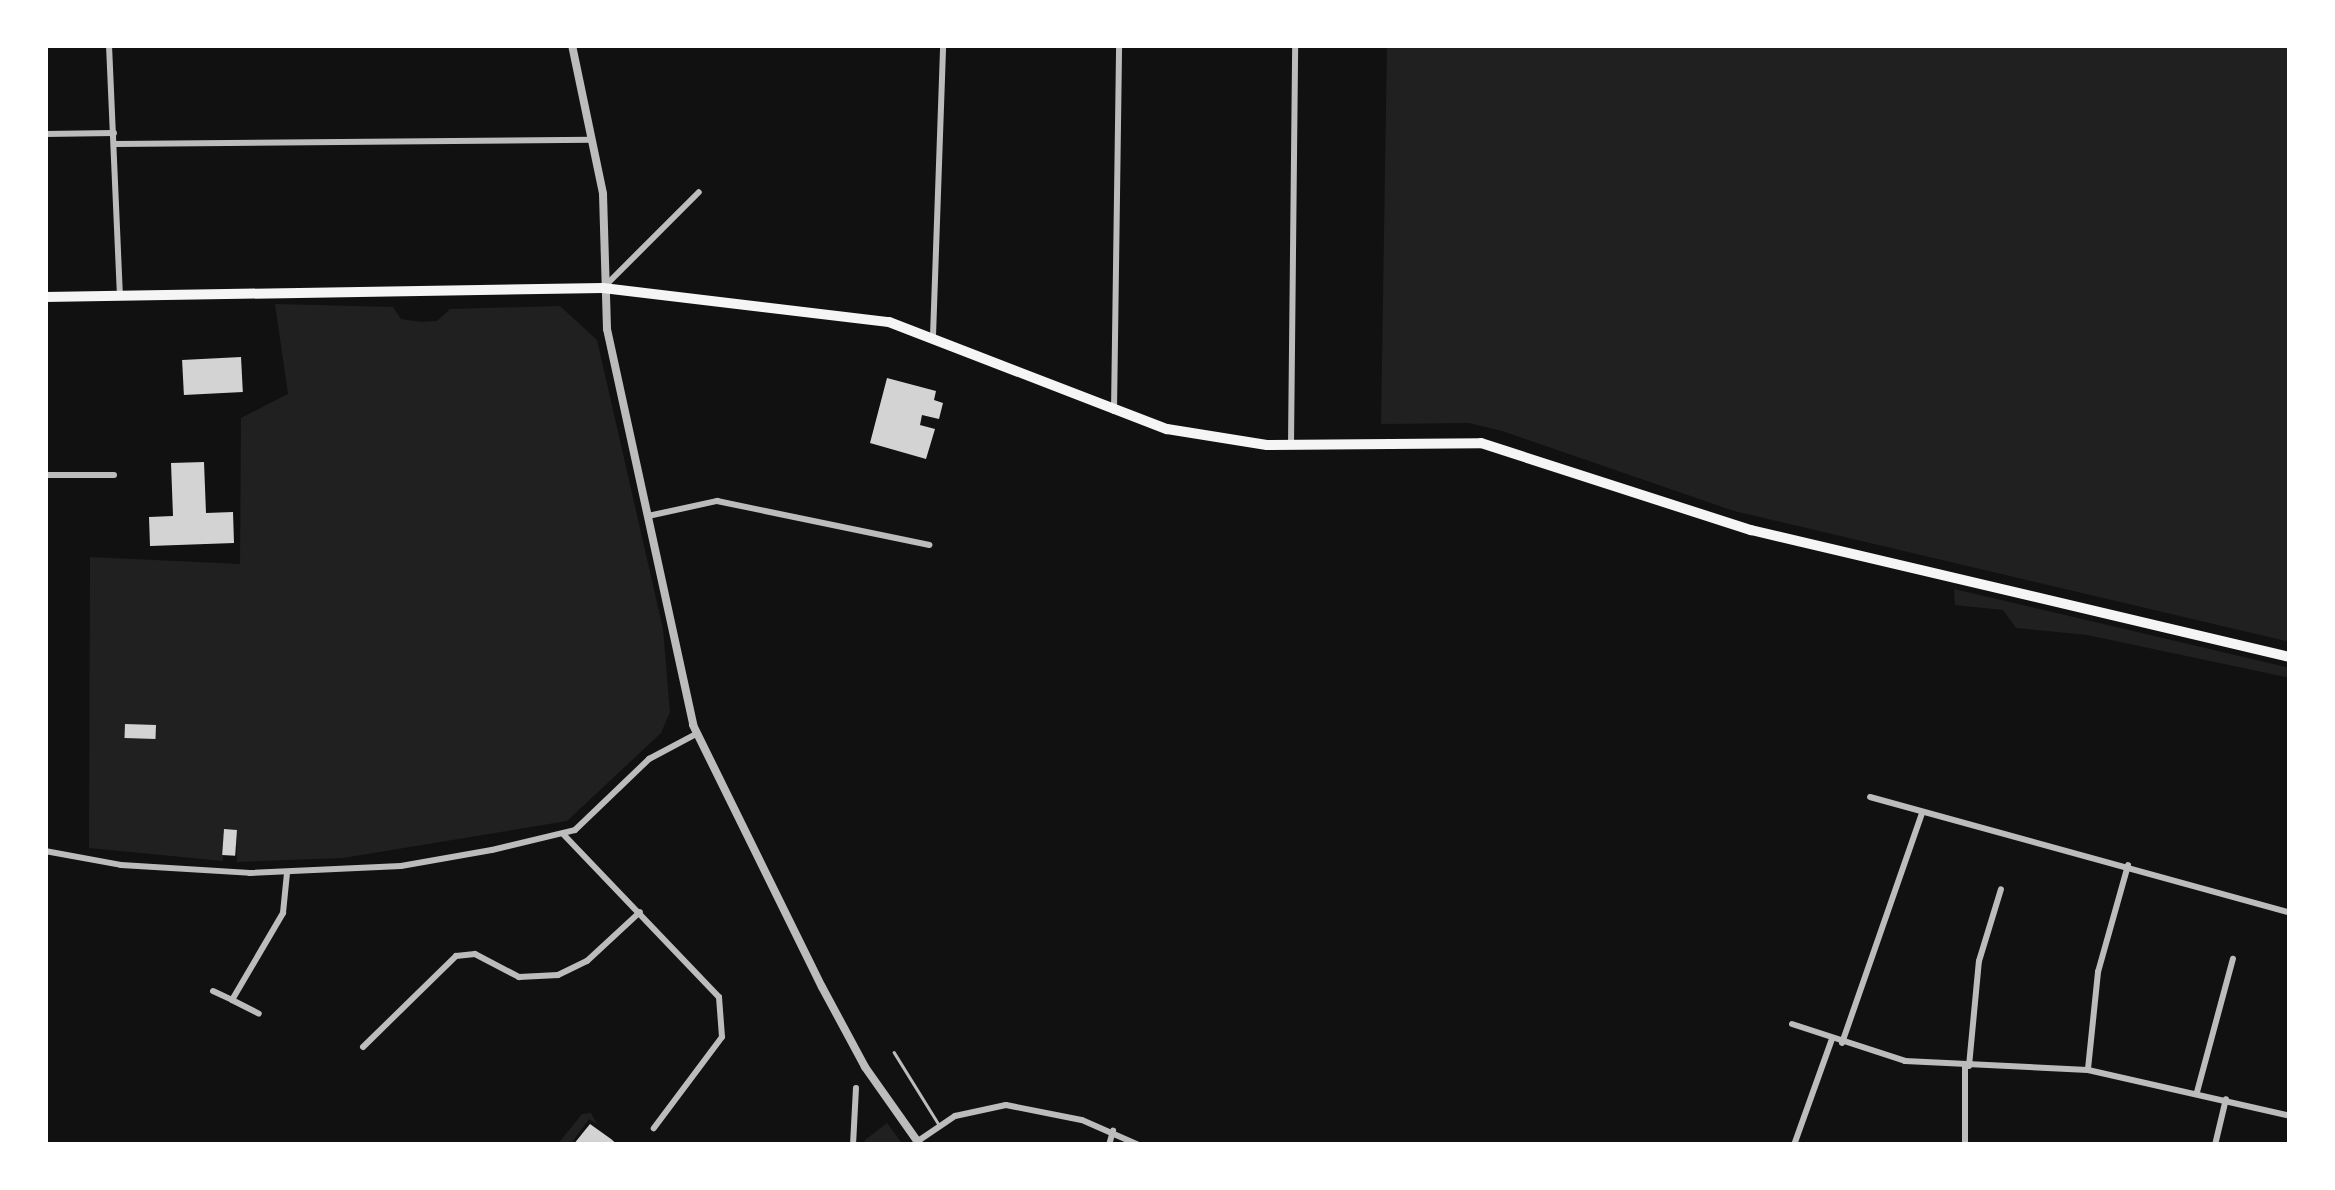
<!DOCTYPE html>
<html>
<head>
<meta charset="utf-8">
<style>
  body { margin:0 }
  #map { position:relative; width:2335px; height:1190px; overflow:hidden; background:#111; font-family:Overpass,sans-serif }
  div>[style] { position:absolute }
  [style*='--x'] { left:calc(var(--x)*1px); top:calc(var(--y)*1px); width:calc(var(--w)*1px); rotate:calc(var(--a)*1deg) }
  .green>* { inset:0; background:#202020 }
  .building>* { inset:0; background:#d3d3d3; transform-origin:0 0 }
  .service>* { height:2.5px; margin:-1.25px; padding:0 1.25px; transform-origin:1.25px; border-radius:1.25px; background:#bcbcbc }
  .minor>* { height:6px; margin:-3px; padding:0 3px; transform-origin:3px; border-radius:3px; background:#bcbcbc }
  .tertiary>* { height:8px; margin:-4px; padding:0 4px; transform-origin:4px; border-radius:4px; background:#bcbcbc }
  .primary>* { height:10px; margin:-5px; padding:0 5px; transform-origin:5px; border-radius:5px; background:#f5f5f5 }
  span { translate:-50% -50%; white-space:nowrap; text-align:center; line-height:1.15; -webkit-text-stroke:8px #fff; paint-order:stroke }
  .frame { position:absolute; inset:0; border:48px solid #fff; pointer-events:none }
</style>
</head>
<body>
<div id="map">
  <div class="green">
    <i style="clip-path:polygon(1387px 45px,2290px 45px,2290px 642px,1734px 511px,1502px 431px,1469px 423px,1381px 424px)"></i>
    <i style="clip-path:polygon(275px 304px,393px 307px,401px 319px,421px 322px,437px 321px,450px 309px,560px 306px,597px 340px,663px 629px,670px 712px,661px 733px,567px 821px,343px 858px,237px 862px,236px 830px,224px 830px,223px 861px,89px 848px,90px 557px,240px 564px,241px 418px,288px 394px)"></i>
    <i style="clip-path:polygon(1954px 589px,2290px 668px,2290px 678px,2087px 635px,2016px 628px,2003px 610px,1955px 605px)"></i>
    <i style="clip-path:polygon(591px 1113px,597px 1124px,589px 1119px,570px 1145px,557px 1145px,582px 1114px)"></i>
    <i style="clip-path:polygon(887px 1123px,903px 1145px,864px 1145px,865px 1140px)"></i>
  </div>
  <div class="building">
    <i style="left:241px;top:357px;width:35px;height:59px;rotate:87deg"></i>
    <i style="clip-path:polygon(887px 378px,936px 391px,934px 400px,943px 403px,939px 419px,922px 415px,920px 425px,935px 429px,926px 459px,870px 443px)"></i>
    <i style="clip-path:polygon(204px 462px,206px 513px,233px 512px,234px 543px,150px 546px,149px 517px,173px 516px,171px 463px)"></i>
    <i style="left:125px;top:724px;width:31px;height:14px;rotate:2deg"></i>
    <i style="left:224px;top:829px;width:13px;height:26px;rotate:4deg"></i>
    <i style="clip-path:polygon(590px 1124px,611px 1139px,618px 1145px,573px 1145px)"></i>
  </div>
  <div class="service">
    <i style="--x:894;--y:1052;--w:84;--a:58.2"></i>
  </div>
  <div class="minor">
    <i style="--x:109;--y:45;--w:249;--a:87.5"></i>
    <i style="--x:45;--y:134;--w:69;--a:-0.8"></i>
    <i style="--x:115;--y:144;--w:477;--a:-0.5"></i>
    <i style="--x:604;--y:287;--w:134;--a:-45"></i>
    <i style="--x:933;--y:336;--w:291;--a:-88"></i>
    <i style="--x:1114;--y:411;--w:366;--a:-89.2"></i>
    <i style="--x:1291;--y:444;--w:399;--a:-89.4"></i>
    <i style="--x:45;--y:475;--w:69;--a:0"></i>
    <i style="--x:648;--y:516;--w:71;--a:-12.3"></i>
    <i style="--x:717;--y:501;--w:217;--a:11.7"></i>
    <i style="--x:1870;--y:797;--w:436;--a:15.4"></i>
    <i style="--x:564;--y:835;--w:224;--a:46.3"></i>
    <i style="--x:719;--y:997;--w:40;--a:85.7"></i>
    <i style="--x:722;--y:1037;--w:114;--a:126.8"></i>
    <i style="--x:45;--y:851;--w:77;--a:10.4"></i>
    <i style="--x:121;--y:865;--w:129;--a:3.5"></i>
    <i style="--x:250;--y:873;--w:151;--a:-2.7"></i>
    <i style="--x:401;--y:866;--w:92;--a:-10"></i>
    <i style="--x:492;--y:850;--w:85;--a:-13.5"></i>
    <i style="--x:575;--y:830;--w:103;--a:-43.8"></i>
    <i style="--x:649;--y:759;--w:53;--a:-28"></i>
    <i style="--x:213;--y:991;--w:21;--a:25"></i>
    <i style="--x:232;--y:1000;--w:101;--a:-59.6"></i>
    <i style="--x:283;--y:913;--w:40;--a:-84.3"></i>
    <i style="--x:232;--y:1000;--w:30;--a:27"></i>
    <i style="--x:1792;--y:1024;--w:119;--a:18.1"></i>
    <i style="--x:1905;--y:1061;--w:183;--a:2.8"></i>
    <i style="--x:2088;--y:1070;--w:207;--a:12.8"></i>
    <i style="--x:1842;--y:1043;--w:244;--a:-70.8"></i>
    <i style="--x:363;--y:1047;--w:130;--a:-44.4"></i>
    <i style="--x:456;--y:956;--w:19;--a:-6"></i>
    <i style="--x:475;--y:954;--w:50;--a:27.6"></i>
    <i style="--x:519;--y:977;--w:39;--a:-3"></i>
    <i style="--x:558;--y:975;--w:32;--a:-26"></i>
    <i style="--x:587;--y:961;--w:72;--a:-42.8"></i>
    <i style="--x:1969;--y:1066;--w:105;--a:-84.6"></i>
    <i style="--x:1979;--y:961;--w:75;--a:-73"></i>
    <i style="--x:2088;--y:1069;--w:98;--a:-84.1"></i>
    <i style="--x:2098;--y:972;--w:111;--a:-74.3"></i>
    <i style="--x:2197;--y:1092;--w:138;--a:-74.9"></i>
    <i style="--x:918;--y:1141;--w:45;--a:-34"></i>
    <i style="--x:955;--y:1116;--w:52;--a:-12.2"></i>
    <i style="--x:1006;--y:1105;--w:77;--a:11.2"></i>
    <i style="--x:1082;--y:1120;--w:62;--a:23.7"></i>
    <i style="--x:853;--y:1145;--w:57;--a:-87"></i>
    <i style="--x:1109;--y:1145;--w:15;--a:-74"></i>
    <i style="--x:1794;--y:1145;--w:113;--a:-70.3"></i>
    <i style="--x:1965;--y:1145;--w:79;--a:-90"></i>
    <i style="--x:2215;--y:1145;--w:47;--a:-76.6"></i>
  </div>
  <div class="tertiary">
    <i style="--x:572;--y:45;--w:152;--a:78.2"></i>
    <i style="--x:603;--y:194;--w:135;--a:88.3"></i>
    <i style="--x:607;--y:329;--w:405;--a:77.7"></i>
    <i style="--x:693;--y:725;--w:292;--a:63.8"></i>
    <i style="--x:822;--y:987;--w:91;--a:61.7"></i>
    <i style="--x:865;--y:1067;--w:95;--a:54.8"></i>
  </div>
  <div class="primary">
    <i style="--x:45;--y:297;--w:558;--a:-0.92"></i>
    <i style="--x:603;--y:288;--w:288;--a:6.8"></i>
    <i style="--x:889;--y:322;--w:298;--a:21.1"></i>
    <i style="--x:1167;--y:429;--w:101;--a:9.1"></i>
    <i style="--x:1267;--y:445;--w:214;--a:-0.5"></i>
    <i style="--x:1481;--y:443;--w:284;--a:17.9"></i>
    <i style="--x:1751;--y:530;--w:554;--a:13.26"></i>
  </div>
  <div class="frame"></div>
</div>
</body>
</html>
